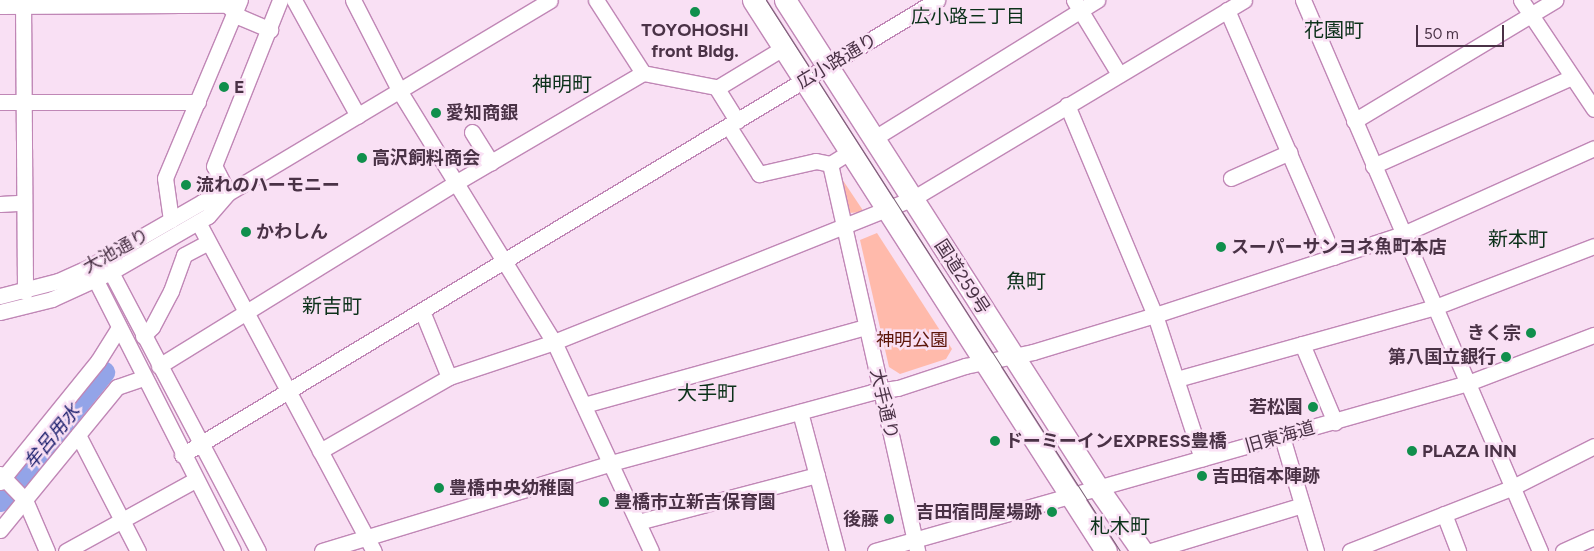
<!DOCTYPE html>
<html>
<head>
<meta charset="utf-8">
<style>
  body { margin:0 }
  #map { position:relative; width:1594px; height:551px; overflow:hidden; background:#f9e0f4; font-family:Figtree,"Noto Sans JP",sans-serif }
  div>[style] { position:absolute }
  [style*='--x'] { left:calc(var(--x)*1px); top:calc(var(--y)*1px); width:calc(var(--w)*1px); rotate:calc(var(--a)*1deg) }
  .green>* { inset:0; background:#ffbaab }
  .river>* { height:21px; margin:-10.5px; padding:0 10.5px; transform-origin:10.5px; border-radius:10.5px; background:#93a4e8 }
  .roads { filter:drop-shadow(1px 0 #c087b6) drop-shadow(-1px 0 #c087b6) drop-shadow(0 1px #c087b6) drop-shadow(0 -1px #c087b6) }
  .minor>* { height:15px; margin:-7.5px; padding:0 7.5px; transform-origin:7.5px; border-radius:7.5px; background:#fff }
  .highway>* { height:21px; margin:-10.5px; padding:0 10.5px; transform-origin:10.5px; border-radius:10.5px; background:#fff }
  .tram>* { height:1px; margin:-0.5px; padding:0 0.5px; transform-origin:0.5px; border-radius:0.5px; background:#796175 }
  .dots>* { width:14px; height:14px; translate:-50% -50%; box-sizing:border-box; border:2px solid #f9e0f4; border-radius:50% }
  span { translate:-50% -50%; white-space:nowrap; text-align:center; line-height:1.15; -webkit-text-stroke:5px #f9e0f4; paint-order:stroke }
  .poi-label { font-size:18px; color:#4a3246; font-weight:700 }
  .left { translate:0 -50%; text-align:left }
  .right { translate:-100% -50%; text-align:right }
  .street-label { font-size:18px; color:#4a3246 }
  .park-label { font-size:18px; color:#5d1609 }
  .neighbourhood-label { font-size:19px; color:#0c311a }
  .water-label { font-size:19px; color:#1b1f6d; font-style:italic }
  .quarter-label { font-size:20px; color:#0c311a }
  .scale { position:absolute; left:1416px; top:25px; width:88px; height:22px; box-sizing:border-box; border:2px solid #4a3246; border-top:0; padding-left:6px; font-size:15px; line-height:18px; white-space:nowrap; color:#4a3246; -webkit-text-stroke:4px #f9e0f4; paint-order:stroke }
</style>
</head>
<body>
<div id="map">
  <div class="green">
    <i style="clip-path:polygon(838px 173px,864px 212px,848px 213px)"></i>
    <i style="clip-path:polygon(877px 233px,952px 349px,946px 359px,900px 374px,889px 367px,860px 240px)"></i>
  </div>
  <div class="river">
    <i style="--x:0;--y:501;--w:166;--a:-51.1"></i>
  </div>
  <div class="roads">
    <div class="minor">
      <i style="--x:23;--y:0;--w:292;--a:89.6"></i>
      <i style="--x:294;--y:0;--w:132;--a:61.1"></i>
      <i style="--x:353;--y:0;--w:103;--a:62.9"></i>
      <i style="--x:400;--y:92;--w:294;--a:58.4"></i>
      <i style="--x:554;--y:342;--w:230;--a:65.1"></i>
      <i style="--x:596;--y:0;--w:87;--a:57.2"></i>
      <i style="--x:1074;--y:0;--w:87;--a:58.7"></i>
      <i style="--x:1303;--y:0;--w:600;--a:66.73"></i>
      <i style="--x:1521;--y:0;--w:131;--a:56.2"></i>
      <i style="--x:0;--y:6;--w:227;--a:-0.3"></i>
      <i style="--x:227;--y:5;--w:18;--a:43"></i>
      <i style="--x:240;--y:17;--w:33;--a:23"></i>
      <i style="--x:1227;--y:10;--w:269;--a:66.6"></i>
      <i style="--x:717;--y:88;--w:77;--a:-31.2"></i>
      <i style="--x:0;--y:102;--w:198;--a:0"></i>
      <i style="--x:1067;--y:105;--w:228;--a:67.3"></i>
      <i style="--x:1155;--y:315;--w:151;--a:71.9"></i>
      <i style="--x:1354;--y:121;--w:235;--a:-31"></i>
      <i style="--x:729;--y:127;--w:56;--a:57.4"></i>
      <i style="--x:759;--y:174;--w:58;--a:-12.8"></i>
      <i style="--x:816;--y:161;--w:14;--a:12"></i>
      <i style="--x:472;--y:132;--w:36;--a:58"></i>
      <i style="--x:873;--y:139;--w:264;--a:-31.8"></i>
      <i style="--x:851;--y:151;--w:25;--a:148"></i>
      <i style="--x:830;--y:164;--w:397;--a:77.3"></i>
      <i style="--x:1373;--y:166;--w:218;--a:-24.1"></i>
      <i style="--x:1231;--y:178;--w:64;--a:-23.8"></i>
      <i style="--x:228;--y:193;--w:30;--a:-117"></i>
      <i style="--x:214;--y:166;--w:179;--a:-68.3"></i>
      <i style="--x:0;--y:204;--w:22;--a:-3"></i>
      <i style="--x:171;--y:220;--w:42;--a:-98.1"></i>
      <i style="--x:165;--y:178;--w:193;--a:-67.2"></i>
      <i style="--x:198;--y:222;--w:373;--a:61.9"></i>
      <i style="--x:104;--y:259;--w:330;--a:62.2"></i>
      <i style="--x:89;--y:267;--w:318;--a:63.1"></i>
      <i style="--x:0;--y:296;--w:60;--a:-14.5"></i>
      <i style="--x:58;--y:281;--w:34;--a:-24"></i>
      <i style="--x:89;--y:267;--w:130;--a:-29.9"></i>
      <i style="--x:202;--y:202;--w:26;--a:-21"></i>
      <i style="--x:422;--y:311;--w:71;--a:67.8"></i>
      <i style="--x:0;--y:312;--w:54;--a:-14"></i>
      <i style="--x:52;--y:299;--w:65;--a:-24.6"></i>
      <i style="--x:111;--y:272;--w:112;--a:-30"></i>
      <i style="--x:208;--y:216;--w:30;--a:-49"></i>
      <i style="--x:228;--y:193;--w:375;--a:-30.9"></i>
      <i style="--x:143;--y:336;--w:13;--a:-45"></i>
      <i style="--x:152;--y:327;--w:41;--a:-62.2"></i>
      <i style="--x:171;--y:291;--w:38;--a:-70"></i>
      <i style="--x:184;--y:255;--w:27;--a:-28"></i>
      <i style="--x:1302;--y:344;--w:85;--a:67.1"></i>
      <i style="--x:159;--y:366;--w:350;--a:-31.7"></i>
      <i style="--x:457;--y:182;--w:216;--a:-30.4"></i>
      <i style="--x:643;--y:73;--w:74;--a:10.9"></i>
      <i style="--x:716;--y:87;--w:40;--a:58"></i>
      <i style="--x:1177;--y:379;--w:268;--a:-15.6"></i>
      <i style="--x:1435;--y:307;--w:170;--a:-21"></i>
      <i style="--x:584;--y:405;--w:293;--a:-15.5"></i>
      <i style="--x:800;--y:412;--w:144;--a:75.1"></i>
      <i style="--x:78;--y:435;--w:131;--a:62.7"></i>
      <i style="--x:1282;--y:437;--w:119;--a:73.4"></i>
      <i style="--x:320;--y:451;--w:149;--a:-29.8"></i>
      <i style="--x:449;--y:377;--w:111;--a:-18.4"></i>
      <i style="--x:554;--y:342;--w:386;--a:-21.8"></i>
      <i style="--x:912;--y:199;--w:387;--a:-30.9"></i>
      <i style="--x:182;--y:455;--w:882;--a:-31.08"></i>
      <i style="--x:0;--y:474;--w:36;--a:46"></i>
      <i style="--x:25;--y:500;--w:56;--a:66.7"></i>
      <i style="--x:0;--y:482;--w:156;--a:-51"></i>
      <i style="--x:98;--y:361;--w:39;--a:-58"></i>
      <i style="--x:1444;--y:514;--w:40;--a:69"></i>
      <i style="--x:638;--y:522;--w:185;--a:-14.7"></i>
      <i style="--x:0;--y:530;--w:185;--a:-50.7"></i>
      <i style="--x:117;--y:387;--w:28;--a:-19"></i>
      <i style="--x:66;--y:551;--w:147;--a:-28.8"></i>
      <i style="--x:322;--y:551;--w:302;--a:-16.9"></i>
      <i style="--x:611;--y:463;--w:270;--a:-15.2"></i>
      <i style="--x:872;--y:392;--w:26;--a:-9"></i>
      <i style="--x:898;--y:388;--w:71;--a:-18.2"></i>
      <i style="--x:965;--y:366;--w:69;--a:-11.6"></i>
      <i style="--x:1033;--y:352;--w:127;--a:-16.9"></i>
      <i style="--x:1155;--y:315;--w:261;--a:-18.1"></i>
      <i style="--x:1403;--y:234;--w:209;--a:-24.2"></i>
      <i style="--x:875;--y:551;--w:616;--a:-15.82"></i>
      <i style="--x:1468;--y:383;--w:135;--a:-20.9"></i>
      <i style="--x:1151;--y:551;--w:158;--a:-16.9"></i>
      <i style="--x:1350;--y:551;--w:175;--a:-21.4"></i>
      <i style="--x:1513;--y:487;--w:91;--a:-26.8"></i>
      <i style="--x:1563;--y:551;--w:34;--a:-24"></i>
    </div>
    <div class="highway">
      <i style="--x:753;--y:0;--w:654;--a:57.35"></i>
      <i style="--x:785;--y:0;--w:580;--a:57.32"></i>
      <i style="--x:1098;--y:488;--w:77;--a:55.1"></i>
    </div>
  </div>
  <div class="tram">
    <i style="--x:766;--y:0;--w:655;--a:57.28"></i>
  </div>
  <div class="dots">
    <i style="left:695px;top:12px;background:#108f4c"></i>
    <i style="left:224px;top:87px;background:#108f4c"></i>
    <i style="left:436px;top:113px;background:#108f4c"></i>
    <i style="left:362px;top:158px;background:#108f4c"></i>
    <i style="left:186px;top:185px;background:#108f4c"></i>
    <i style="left:246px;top:232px;background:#108f4c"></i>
    <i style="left:1221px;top:247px;background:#108f4c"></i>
    <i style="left:1531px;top:333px;background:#108f4c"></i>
    <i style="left:1506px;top:357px;background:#108f4c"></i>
    <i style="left:1313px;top:407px;background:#108f4c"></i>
    <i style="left:995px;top:441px;background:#108f4c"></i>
    <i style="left:1412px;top:451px;background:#108f4c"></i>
    <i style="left:1202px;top:476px;background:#108f4c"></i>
    <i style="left:439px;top:488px;background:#108f4c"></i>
    <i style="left:604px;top:502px;background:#108f4c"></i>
    <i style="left:1052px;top:512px;background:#108f4c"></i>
    <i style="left:889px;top:519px;background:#108f4c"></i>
  </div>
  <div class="poi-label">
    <span style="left:695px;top:41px">TOYOHOSHI<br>front Bldg.</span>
    <span class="left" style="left:234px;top:87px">E</span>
    <span class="left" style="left:446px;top:113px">愛知商銀</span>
    <span class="left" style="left:372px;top:158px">高沢飼料商会</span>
    <span class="left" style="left:196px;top:185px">流れのハーモニー</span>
    <span class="left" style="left:256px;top:232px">かわしん</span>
    <span class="left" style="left:1231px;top:247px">スーパーサンヨネ魚町本店</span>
    <span class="right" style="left:1521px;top:333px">きく宗</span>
    <span class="right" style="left:1496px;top:357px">第八国立銀行</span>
    <span class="right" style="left:1303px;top:407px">若松園</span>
    <span class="left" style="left:1005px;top:441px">ドーミーインEXPRESS豊橋</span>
    <span class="left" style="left:1422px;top:451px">PLAZA INN</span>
    <span class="left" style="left:1212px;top:476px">吉田宿本陣跡</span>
    <span class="left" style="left:449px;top:488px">豊橋中央幼稚園</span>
    <span class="left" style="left:614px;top:502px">豊橋市立新吉保育園</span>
    <span class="right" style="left:1042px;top:512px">吉田宿問屋場跡</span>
    <span class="right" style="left:879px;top:519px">後藤</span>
  </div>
  <div class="street-label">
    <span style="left:837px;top:61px;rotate:-31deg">広小路通り</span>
    <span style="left:116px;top:251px;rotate:-29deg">大池通り</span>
    <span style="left:962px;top:277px;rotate:57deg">国道259号</span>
    <span style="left:884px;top:404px;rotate:77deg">大手通り</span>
    <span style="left:1280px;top:437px;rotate:-16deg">旧東海道</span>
  </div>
  <div class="park-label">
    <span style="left:912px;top:340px">神明公園</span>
  </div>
  <div class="neighbourhood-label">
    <span style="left:968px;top:17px">広小路三丁目</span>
  </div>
  <div class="water-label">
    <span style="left:52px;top:437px;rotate:-51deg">牟呂用水</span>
  </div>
  <div class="quarter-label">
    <span style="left:1334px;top:30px">花園町</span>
    <span style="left:562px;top:84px">神明町</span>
    <span style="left:1518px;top:239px">新本町</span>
    <span style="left:1026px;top:281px">魚町</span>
    <span style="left:332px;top:306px">新吉町</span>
    <span style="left:707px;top:393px">大手町</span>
    <span style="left:1120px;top:526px">札木町</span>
  </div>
  <div class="scale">50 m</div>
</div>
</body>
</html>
